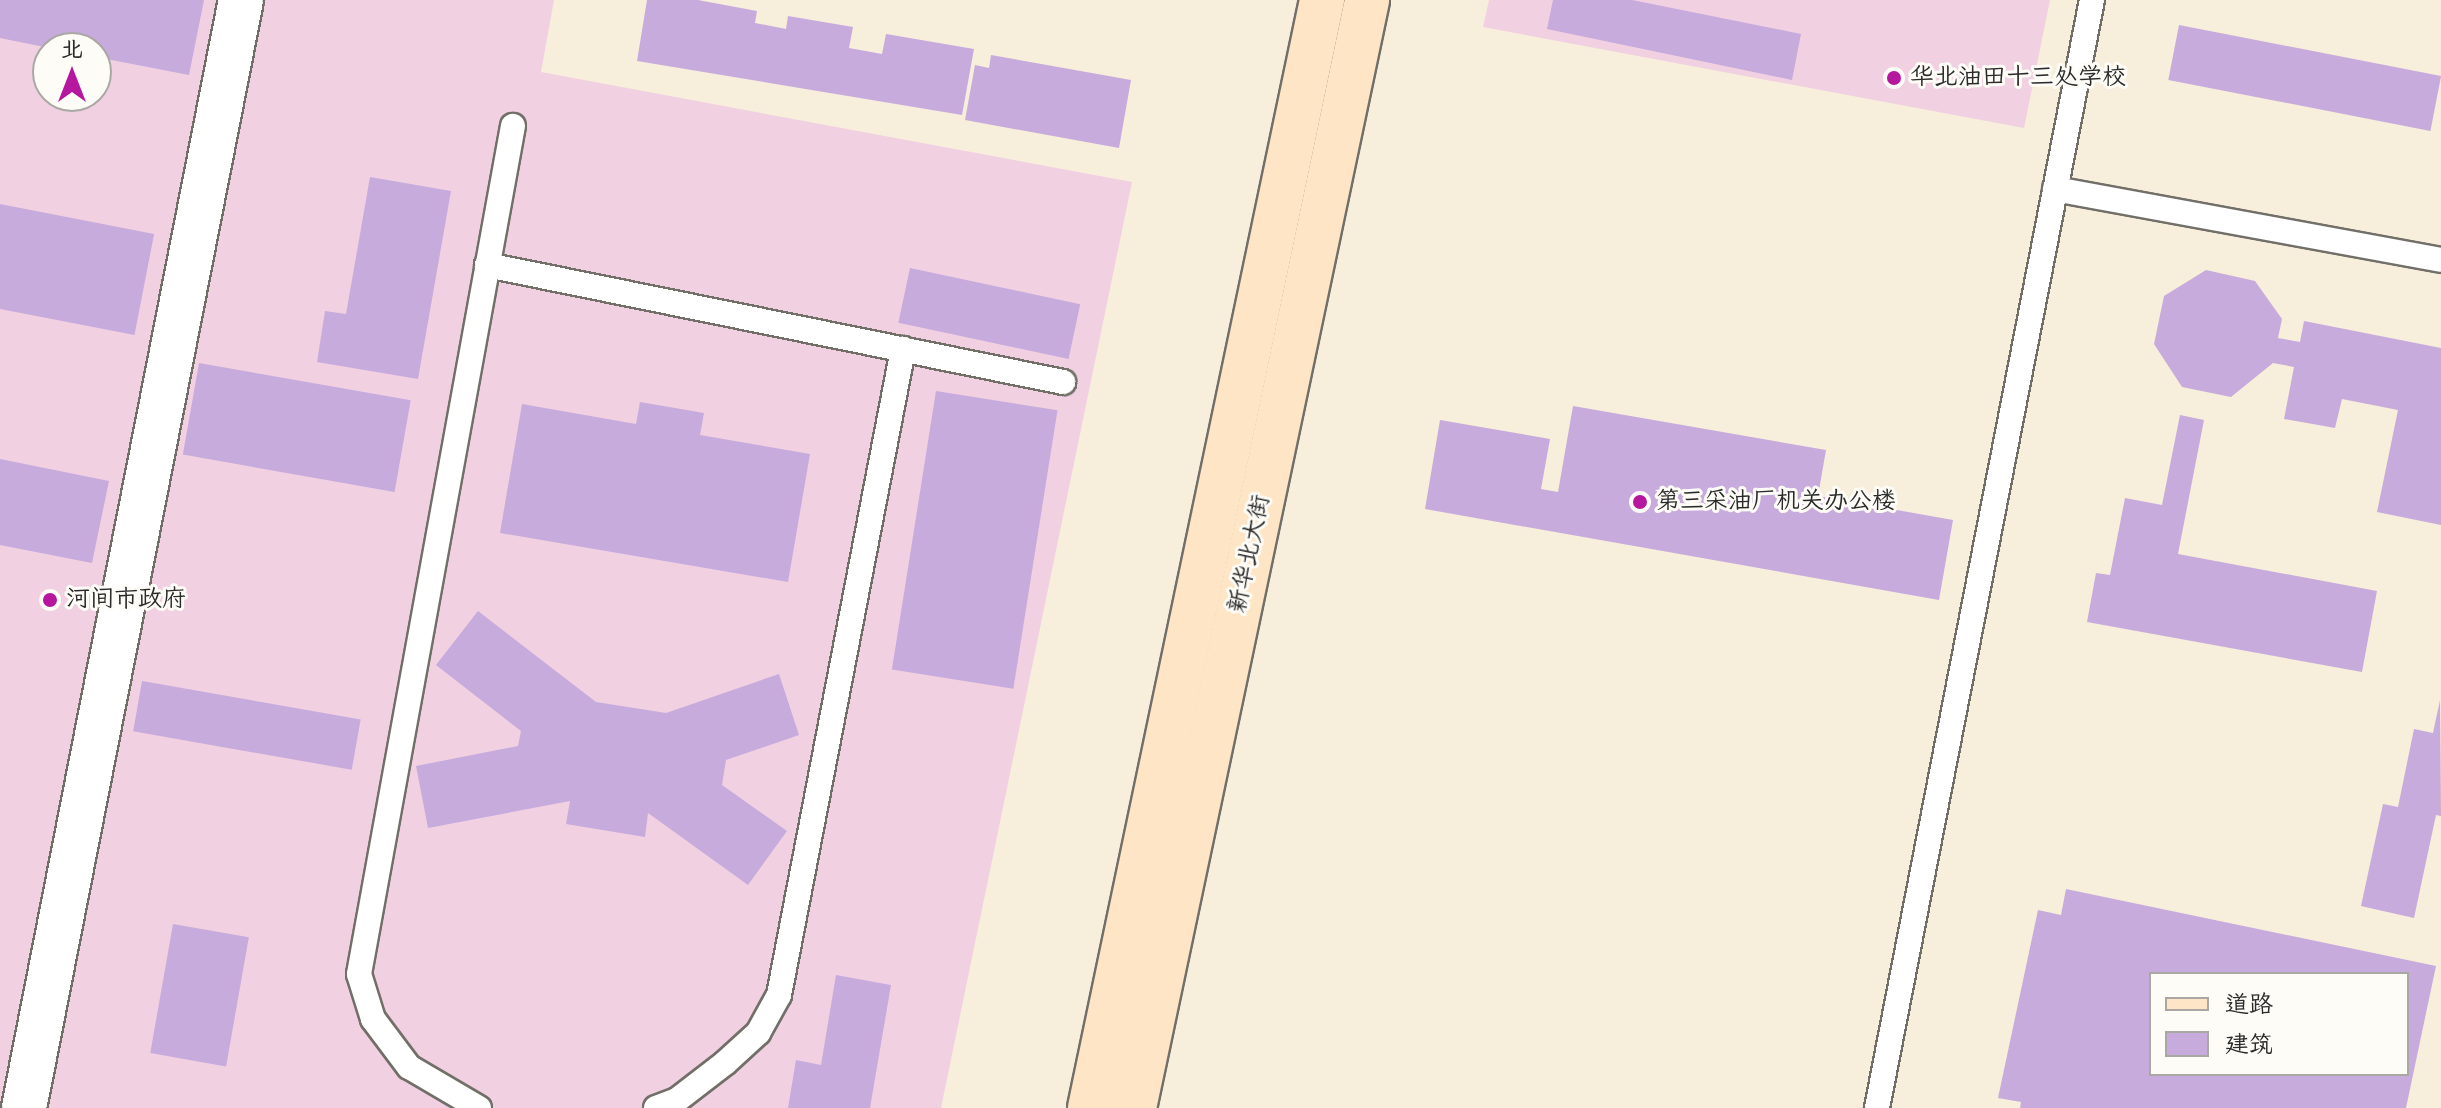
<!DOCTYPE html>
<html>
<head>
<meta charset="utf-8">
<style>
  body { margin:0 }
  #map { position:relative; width:2441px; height:1108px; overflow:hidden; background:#f7eedc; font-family:Mynerve,"LXGW WenKai TC",sans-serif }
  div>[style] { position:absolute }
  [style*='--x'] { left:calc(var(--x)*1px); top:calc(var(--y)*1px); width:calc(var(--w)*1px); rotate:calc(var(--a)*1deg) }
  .built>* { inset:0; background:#f1d0e2 }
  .building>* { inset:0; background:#c7abdc; transform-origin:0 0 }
  .roads { filter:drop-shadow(2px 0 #726f69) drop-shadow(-2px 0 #726f69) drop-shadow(0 2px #726f69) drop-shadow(0 -2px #726f69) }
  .lane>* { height:24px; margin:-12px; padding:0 12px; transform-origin:12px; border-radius:12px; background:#fff }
  .street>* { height:44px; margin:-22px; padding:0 22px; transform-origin:22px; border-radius:22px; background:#fff }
  .secondary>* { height:44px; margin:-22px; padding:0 22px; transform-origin:22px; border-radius:22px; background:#fde5c5 }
  .dots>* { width:22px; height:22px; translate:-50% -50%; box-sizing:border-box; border:4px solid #fdfcf7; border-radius:50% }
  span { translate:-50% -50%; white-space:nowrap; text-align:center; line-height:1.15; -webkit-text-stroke:6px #fdfcf7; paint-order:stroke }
  .poi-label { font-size:24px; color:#2b2b2b }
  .left { translate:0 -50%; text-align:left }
  .street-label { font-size:24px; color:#2b2b2b }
  .legend { position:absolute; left:2149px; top:972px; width:260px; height:104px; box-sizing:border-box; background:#fdfcf7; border:2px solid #a9a8a5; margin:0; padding:10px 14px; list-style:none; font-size:24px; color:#2b2b2b }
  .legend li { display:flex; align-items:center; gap:16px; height:40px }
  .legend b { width:40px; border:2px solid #a9a8a5 }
  .north { position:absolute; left:32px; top:32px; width:80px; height:80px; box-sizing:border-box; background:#fdfcf7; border:2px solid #a9a8a5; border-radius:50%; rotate:0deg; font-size:22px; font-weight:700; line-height:32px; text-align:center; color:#2b2b2b }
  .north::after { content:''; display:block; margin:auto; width:28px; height:36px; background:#b5179e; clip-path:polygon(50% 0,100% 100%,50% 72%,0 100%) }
</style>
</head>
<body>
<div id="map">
  <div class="built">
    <i style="clip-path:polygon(evenodd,0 0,218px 0,0 1104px,0 0,48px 48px,96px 48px,96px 96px,48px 96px,48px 48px)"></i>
    <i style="clip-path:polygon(256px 0,554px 0,541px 72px,1132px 182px,941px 1108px,46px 1108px)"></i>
    <i style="clip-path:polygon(1489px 0,2050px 0,2024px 128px,1483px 27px)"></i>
  </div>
  <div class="building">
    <i style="clip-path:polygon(0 0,204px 0,189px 75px,96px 57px,96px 48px,49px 48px,0 38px)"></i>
    <i style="clip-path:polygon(647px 0,698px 0,757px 11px,755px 23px,786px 29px,788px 16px,853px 27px,849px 48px,882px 54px,886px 34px,974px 49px,962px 115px,637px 61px)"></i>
    <i style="clip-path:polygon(1553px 0,1632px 0,1801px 34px,1792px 80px,1547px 29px)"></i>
    <i style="left:2179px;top:25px;width:267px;height:56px;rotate:11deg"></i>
    <i style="clip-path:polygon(991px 55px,1131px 80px,1119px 148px,965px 120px,975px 65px,989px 68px)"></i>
    <i style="clip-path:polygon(370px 177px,451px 191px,418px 379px,317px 362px,325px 311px,346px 314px)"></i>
    <i style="left:0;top:204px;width:157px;height:103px;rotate:11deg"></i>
    <i style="left:910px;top:268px;width:174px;height:56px;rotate:12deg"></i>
    <i style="clip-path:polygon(2206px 270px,2255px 281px,2282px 319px,2278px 338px,2300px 342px,2304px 321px,2441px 348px,2441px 525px,2377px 512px,2398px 410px,2342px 399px,2335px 428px,2284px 419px,2294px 367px,2273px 363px,2231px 397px,2182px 387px,2154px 344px,2164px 296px)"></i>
    <i style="left:199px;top:363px;width:215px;height:93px;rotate:10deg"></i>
    <i style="left:936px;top:391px;width:123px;height:282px;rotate:9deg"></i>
    <i style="clip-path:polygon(640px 402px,704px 413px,700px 435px,810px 454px,788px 582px,500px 533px,522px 404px,636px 424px)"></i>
    <i style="clip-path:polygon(1573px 406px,1826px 450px,1818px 496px,1953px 520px,1939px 600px,1425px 509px,1440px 420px,1550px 439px,1541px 489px,1558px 492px)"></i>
    <i style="clip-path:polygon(2180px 415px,2204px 420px,2178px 554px,2377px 591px,2362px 672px,2087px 622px,2096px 573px,2110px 575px,2125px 498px,2162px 505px)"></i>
    <i style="clip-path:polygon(0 459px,109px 481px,92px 563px,0 545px)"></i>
    <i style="clip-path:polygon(478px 611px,596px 702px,666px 713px,779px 674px,799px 735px,726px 760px,722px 785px,787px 831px,748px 885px,648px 813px,645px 837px,566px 824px,570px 801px,428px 828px,416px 766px,518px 746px,521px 731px,436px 665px)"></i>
    <i style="left:142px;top:681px;width:222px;height:51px;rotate:10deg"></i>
    <i style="clip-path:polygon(2440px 700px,2441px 816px,2436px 815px,2414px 918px,2361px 906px,2383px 804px,2398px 807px,2414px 729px,2433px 733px)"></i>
    <i style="clip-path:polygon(evenodd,2066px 889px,2436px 966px,2406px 1108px,2020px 1108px,2021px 1102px,1998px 1098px,2038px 910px,2061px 915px,2066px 889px,2151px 974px,2407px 974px,2407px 1074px,2151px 1074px,2151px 974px)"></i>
    <i style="left:173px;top:924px;width:77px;height:131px;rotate:10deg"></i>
    <i style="clip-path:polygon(836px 975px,891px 985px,870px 1108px,788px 1108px,796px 1060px,821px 1065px)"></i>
  </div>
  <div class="roads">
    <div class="lane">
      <i style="--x:2055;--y:189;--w:392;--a:10.4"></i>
      <i style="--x:487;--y:265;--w:588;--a:11.48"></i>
      <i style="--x:479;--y:1108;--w:81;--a:-149.6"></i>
      <i style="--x:409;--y:1067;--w:60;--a:-126.9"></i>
      <i style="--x:373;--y:1019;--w:47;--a:-107.3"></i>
      <i style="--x:359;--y:974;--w:862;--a:-79.71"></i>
      <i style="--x:656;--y:1108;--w:22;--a:-21"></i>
      <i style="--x:677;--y:1100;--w:61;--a:-37.6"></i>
      <i style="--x:725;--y:1063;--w:45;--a:-42.3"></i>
      <i style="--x:758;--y:1033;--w:43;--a:-61.1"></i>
      <i style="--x:779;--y:995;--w:658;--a:-79.13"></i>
      <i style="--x:1877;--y:1108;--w:1129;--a:-79.02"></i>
    </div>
    <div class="street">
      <i style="--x:24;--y:1108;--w:1129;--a:-78.92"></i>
    </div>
    <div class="secondary">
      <i style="--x:1090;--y:1108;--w:1132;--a:-78.17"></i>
      <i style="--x:1134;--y:1108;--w:1132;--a:-78.12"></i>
    </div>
  </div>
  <div class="dots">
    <i style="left:1894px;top:78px;background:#b5179e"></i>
    <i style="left:1640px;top:502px;background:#b5179e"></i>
    <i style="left:50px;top:600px;background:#b5179e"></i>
  </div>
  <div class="poi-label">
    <span class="left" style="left:1910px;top:78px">华北油田十三处学校</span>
    <span class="left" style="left:1656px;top:502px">第三采油厂机关办公楼</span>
    <span class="left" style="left:66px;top:600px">河间市政府</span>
  </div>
  <div class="street-label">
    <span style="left:1250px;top:554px;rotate:-78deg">新华北大街</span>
  </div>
  <ul class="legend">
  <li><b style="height:10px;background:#fde5c5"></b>道路</li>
  <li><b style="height:22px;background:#c7abdc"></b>建筑</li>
  </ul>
  <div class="north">北</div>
</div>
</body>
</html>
